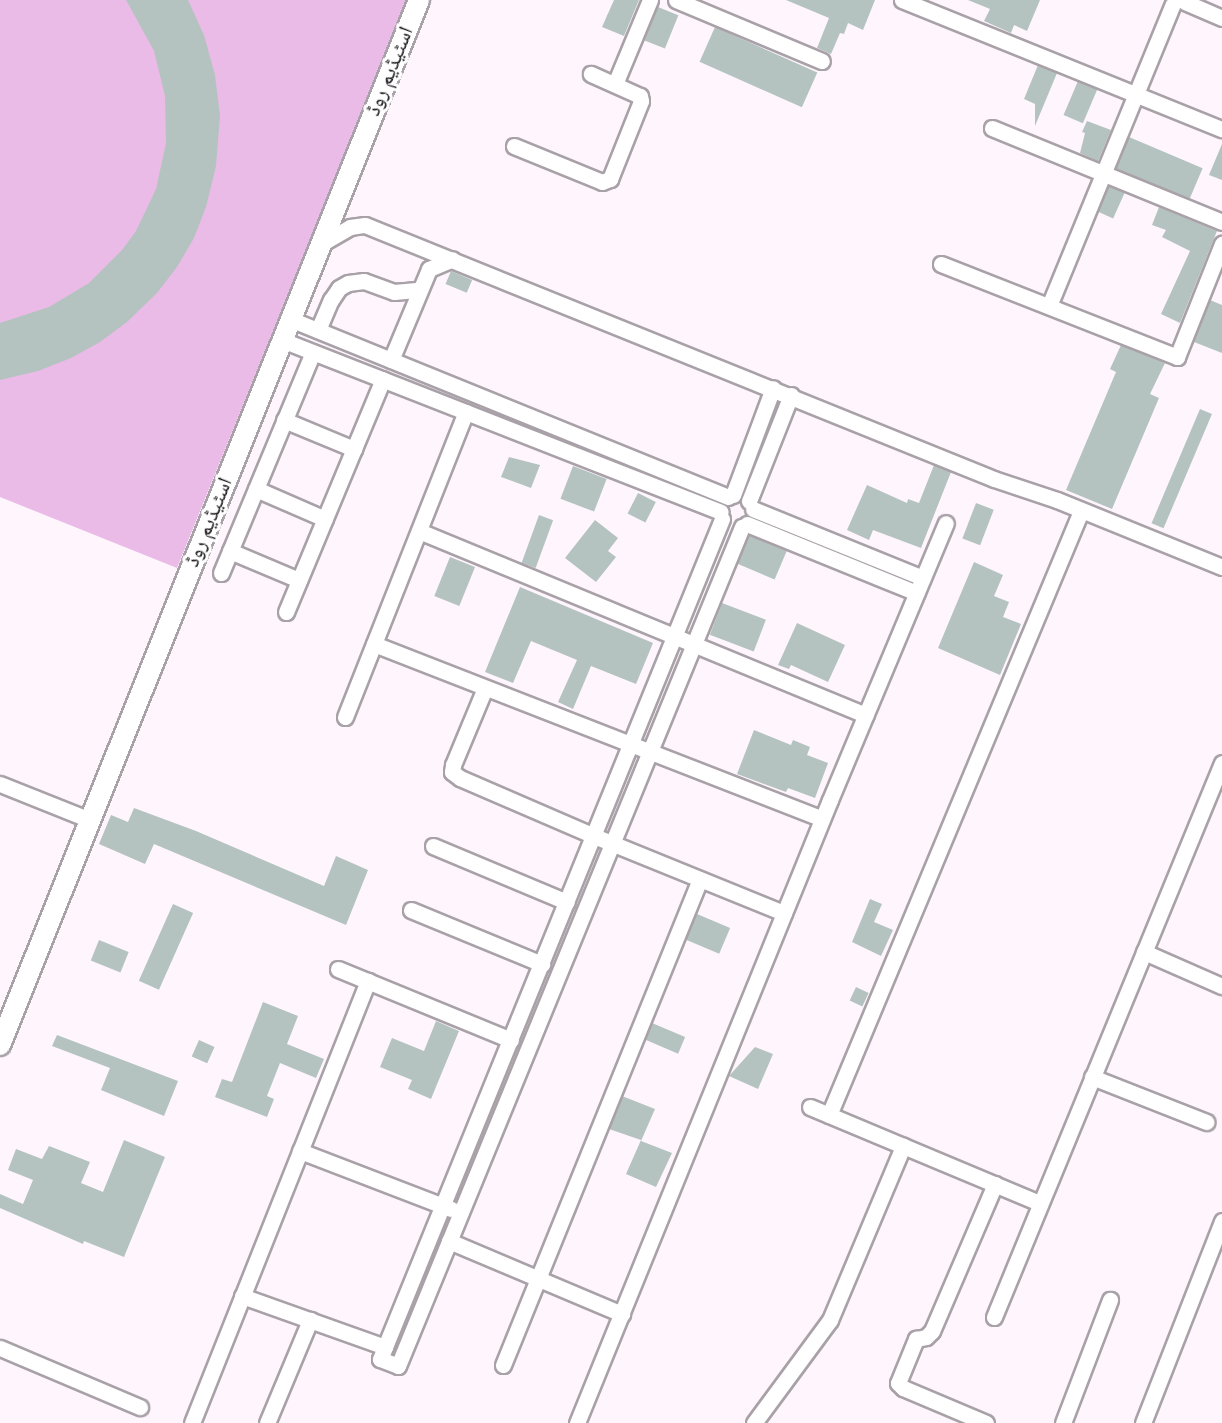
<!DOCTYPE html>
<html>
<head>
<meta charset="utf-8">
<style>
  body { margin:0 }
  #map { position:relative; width:1222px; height:1423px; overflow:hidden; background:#fef5fd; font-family:Roboto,"Noto Naskh Arabic",sans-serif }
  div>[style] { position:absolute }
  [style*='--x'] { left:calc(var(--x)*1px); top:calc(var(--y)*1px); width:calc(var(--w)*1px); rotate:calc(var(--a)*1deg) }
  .green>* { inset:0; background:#eabbe6 }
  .building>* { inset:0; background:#b5c3c0; transform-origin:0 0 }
  .roads { filter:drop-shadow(2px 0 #a9a1a8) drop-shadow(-2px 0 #a9a1a8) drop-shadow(0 2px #a9a1a8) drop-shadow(0 -2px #a9a1a8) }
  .minor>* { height:15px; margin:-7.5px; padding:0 7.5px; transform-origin:7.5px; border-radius:7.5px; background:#fff }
  .major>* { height:20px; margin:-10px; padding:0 10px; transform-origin:10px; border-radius:10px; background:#fff }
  span { translate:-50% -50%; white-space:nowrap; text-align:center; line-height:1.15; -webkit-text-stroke:6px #fff; paint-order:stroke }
  .street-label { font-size:21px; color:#131013 }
</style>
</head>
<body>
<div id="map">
  <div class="green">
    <i style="clip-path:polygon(0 0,407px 0,177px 568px,0 497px)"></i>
  </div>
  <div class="building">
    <i style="clip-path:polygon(126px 0,188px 0,204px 35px,215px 75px,220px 116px,216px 166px,206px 207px,194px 238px,177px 267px,157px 293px,127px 322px,100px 342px,71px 358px,38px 371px,0 380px,0 323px,49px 307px,89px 283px,122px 250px,136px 231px,156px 189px,166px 143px,165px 96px,154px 51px)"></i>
    <i style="clip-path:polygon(614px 0,639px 0,624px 36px,602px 27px)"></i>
    <i style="clip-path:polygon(786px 0,875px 0,863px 30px,848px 23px,844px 34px,840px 33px,831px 54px,817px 48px,829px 18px)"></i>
    <i style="clip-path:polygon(968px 0,1040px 0,1027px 31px,1014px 25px,1011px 33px,984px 21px,990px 9px)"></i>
    <i style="left:658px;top:7px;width:22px;height:36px;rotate:22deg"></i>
    <i style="left:715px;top:27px;width:112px;height:38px;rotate:24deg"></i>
    <i style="clip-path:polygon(1038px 65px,1057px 73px,1035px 126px,1035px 104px,1024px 99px)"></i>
    <i style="left:1078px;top:81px;width:21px;height:37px;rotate:23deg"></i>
    <i style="clip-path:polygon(1087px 121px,1111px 130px,1098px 161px,1080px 153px,1085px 133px,1082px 132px)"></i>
    <i style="left:1129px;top:137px;width:80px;height:34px;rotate:23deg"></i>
    <i style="clip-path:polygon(1222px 144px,1222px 180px,1209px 175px)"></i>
    <i style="left:1109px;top:186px;width:17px;height:28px;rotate:24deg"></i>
    <i style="clip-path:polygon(1159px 207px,1217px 231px,1180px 323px,1161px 314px,1190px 251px,1162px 237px,1166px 230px,1152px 225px)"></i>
    <i style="left:451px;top:271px;width:23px;height:14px;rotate:23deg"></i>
    <i style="clip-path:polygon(1210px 300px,1222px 305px,1222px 353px,1194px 342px)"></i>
    <i style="clip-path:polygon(1121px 345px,1165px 363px,1150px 394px,1159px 398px,1112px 509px,1066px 490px,1116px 372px,1110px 369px)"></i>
    <i style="left:1200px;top:409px;width:13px;height:124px;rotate:23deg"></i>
    <i style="clip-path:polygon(509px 457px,540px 465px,531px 488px,501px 477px)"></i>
    <i style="clip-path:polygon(934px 465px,951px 472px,921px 548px,873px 530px,869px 540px,847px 530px,867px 485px,907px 503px,908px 499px,919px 503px)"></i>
    <i style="left:573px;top:466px;width:36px;height:35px;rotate:21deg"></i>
    <i style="left:638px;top:493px;width:20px;height:23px;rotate:27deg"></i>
    <i style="left:976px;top:503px;width:19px;height:38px;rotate:21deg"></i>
    <i style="left:539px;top:515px;width:15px;height:51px;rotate:20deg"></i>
    <i style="clip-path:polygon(595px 520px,618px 538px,608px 551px,616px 557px,596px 582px,565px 558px)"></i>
    <i style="left:749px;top:535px;width:41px;height:31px;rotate:23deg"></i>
    <i style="left:450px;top:557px;width:27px;height:42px;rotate:22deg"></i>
    <i style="clip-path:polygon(974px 562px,1003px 575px,994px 596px,1009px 602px,1003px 617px,1021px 624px,1000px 675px,938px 648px)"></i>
    <i style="clip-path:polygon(520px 587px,653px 643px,636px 684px,591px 666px,573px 709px,558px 702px,577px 660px,531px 641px,513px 683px,485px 672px)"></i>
    <i style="left:722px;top:603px;width:47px;height:34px;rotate:21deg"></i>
    <i style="clip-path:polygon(797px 623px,845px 645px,828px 682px,791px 665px,789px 669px,778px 665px)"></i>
    <i style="clip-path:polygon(754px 730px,791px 745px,793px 740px,810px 747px,807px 755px,828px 763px,815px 798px,788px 788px,786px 792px,737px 774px)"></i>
    <i style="clip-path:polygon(134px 808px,196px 831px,324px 886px,336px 856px,368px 870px,346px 925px,154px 844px,145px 864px,99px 844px,111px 815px,128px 822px)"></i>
    <i style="clip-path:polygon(870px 899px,882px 904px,874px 922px,893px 930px,881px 956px,852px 942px)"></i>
    <i style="left:173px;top:904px;width:22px;height:84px;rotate:24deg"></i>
    <i style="left:697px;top:914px;width:36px;height:28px;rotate:23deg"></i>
    <i style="left:99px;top:940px;width:32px;height:22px;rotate:22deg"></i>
    <i style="left:856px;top:987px;width:14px;height:15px;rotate:25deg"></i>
    <i style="clip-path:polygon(263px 1002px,298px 1016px,287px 1044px,324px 1059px,316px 1078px,280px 1063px,267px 1096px,274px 1099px,267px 1117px,215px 1097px,222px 1079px,232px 1082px)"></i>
    <i style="clip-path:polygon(436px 1021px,459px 1031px,431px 1099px,408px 1089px,412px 1080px,380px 1067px,392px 1038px,424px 1051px)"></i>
    <i style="left:652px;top:1023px;width:36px;height:18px;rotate:23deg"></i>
    <i style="clip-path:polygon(57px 1035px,178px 1081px,164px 1116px,101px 1090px,110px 1068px,52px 1046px)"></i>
    <i style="left:199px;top:1040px;width:17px;height:18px;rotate:24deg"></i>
    <i style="clip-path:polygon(755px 1047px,773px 1054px,758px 1089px,729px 1076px)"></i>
    <i style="clip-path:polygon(622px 1096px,655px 1109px,641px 1141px,672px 1153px,656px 1187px,626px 1174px,641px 1140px,609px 1129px)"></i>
    <i style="clip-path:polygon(124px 1140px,165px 1157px,124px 1257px,84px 1241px,83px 1244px,0 1208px,0 1194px,23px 1204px,33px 1180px,8px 1170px,16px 1149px,42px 1159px,49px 1146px,90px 1162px,81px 1183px,103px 1192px)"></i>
  </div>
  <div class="roads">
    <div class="minor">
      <i style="--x:676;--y:0;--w:158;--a:22.7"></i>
      <i style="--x:902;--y:0;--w:345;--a:22"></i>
      <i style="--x:1185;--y:2;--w:40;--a:23.4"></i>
      <i style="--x:615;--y:84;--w:91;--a:-67.4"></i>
      <i style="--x:992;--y:128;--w:248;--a:22.2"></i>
      <i style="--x:514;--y:146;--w:95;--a:22.2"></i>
      <i style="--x:602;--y:182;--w:9;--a:-21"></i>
      <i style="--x:610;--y:179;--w:84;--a:-68.3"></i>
      <i style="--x:641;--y:101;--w:5;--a:-101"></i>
      <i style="--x:640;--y:96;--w:54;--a:-155.8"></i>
      <i style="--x:319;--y:245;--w:36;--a:-30"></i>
      <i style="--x:350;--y:227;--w:15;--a:-8"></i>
      <i style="--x:365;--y:225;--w:678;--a:21.99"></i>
      <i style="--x:994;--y:479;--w:66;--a:18.4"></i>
      <i style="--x:1057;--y:500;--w:178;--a:22.1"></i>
      <i style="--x:941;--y:264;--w:254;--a:21.5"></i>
      <i style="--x:1177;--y:357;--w:122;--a:-68.3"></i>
      <i style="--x:1049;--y:306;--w:326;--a:-67.7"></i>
      <i style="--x:290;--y:319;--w:473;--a:22.1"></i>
      <i style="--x:318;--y:330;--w:33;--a:-67"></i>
      <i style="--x:331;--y:300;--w:14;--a:-56"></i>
      <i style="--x:339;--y:288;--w:10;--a:-29"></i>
      <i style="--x:348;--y:283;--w:16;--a:-7"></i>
      <i style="--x:364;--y:281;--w:32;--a:20"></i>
      <i style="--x:394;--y:292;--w:25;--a:-5"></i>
      <i style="--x:282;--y:340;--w:471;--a:21.4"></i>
      <i style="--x:391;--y:360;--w:99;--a:-67.3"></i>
      <i style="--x:429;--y:269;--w:25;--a:-23"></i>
      <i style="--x:284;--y:420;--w:76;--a:22.5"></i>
      <i style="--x:256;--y:489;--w:75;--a:23.5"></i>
      <i style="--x:733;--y:495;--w:114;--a:-69.5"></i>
      <i style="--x:749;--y:501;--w:114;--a:-68.4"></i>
      <i style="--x:753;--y:509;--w:183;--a:22.1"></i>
      <i style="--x:722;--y:519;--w:907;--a:112.15"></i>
      <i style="--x:380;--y:1359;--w:19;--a:21"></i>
      <i style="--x:398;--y:1366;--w:907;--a:-67.71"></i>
      <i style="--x:747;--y:524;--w:183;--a:22.1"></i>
      <i style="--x:419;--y:531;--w:483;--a:22.4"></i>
      <i style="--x:230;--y:551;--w:75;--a:22.8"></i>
      <i style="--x:221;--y:573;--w:239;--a:-67.4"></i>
      <i style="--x:286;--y:612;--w:252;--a:-67.4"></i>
      <i style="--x:374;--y:644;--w:481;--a:21.3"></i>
      <i style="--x:485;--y:688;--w:83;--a:112.6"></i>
      <i style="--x:453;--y:765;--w:7;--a:98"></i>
      <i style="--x:452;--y:772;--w:10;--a:37"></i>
      <i style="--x:460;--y:778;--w:146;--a:23.4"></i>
      <i style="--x:594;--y:836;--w:205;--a:22.1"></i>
      <i style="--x:345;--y:717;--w:328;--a:-68.4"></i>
      <i style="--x:0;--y:784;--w:97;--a:21.8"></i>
      <i style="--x:433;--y:846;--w:145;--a:22.7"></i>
      <i style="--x:411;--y:910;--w:142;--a:22.4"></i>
      <i style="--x:1144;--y:952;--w:85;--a:23.6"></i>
      <i style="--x:338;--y:969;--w:187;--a:22.3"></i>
      <i style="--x:1092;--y:1077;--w:123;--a:21.5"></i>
      <i style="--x:810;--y:1107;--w:249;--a:22.7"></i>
      <i style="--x:829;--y:1115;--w:654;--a:-67.35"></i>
      <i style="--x:300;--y:1151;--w:162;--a:21"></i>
      <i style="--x:449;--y:1241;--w:188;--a:22.9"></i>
      <i style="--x:242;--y:1296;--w:152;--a:19.6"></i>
      <i style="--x:994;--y:1317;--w:599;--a:-67.63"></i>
      <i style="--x:0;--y:1348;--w:152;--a:22.9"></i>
      <i style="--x:503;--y:1365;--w:524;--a:-67.93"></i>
      <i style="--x:192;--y:1423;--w:476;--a:-68.3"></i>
      <i style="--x:267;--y:1423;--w:112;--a:-67.3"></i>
      <i style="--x:577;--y:1423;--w:672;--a:-67.9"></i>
      <i style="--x:830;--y:800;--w:300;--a:-67.3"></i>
      <i style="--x:754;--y:1423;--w:128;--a:-53.6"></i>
      <i style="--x:830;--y:1320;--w:189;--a:-67.2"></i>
      <i style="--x:986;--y:1423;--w:90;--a:-157.1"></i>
      <i style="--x:903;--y:1388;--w:7;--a:-135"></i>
      <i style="--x:898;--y:1383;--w:48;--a:-67.8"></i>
      <i style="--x:916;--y:1339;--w:10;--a:-11"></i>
      <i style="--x:926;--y:1337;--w:8;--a:-45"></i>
      <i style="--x:932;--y:1331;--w:160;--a:-66.8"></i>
      <i style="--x:1063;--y:1423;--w:132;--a:-69.1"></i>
      <i style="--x:1143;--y:1423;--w:217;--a:-68.6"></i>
    </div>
    <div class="major">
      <i style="--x:0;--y:1045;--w:1126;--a:-68.15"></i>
    </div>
  </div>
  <div class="street-label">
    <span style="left:389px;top:71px;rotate:-68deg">اسٹیڈیم روڈ</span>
    <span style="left:208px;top:522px;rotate:-68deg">اسٹیڈیم روڈ</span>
  </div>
</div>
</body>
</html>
